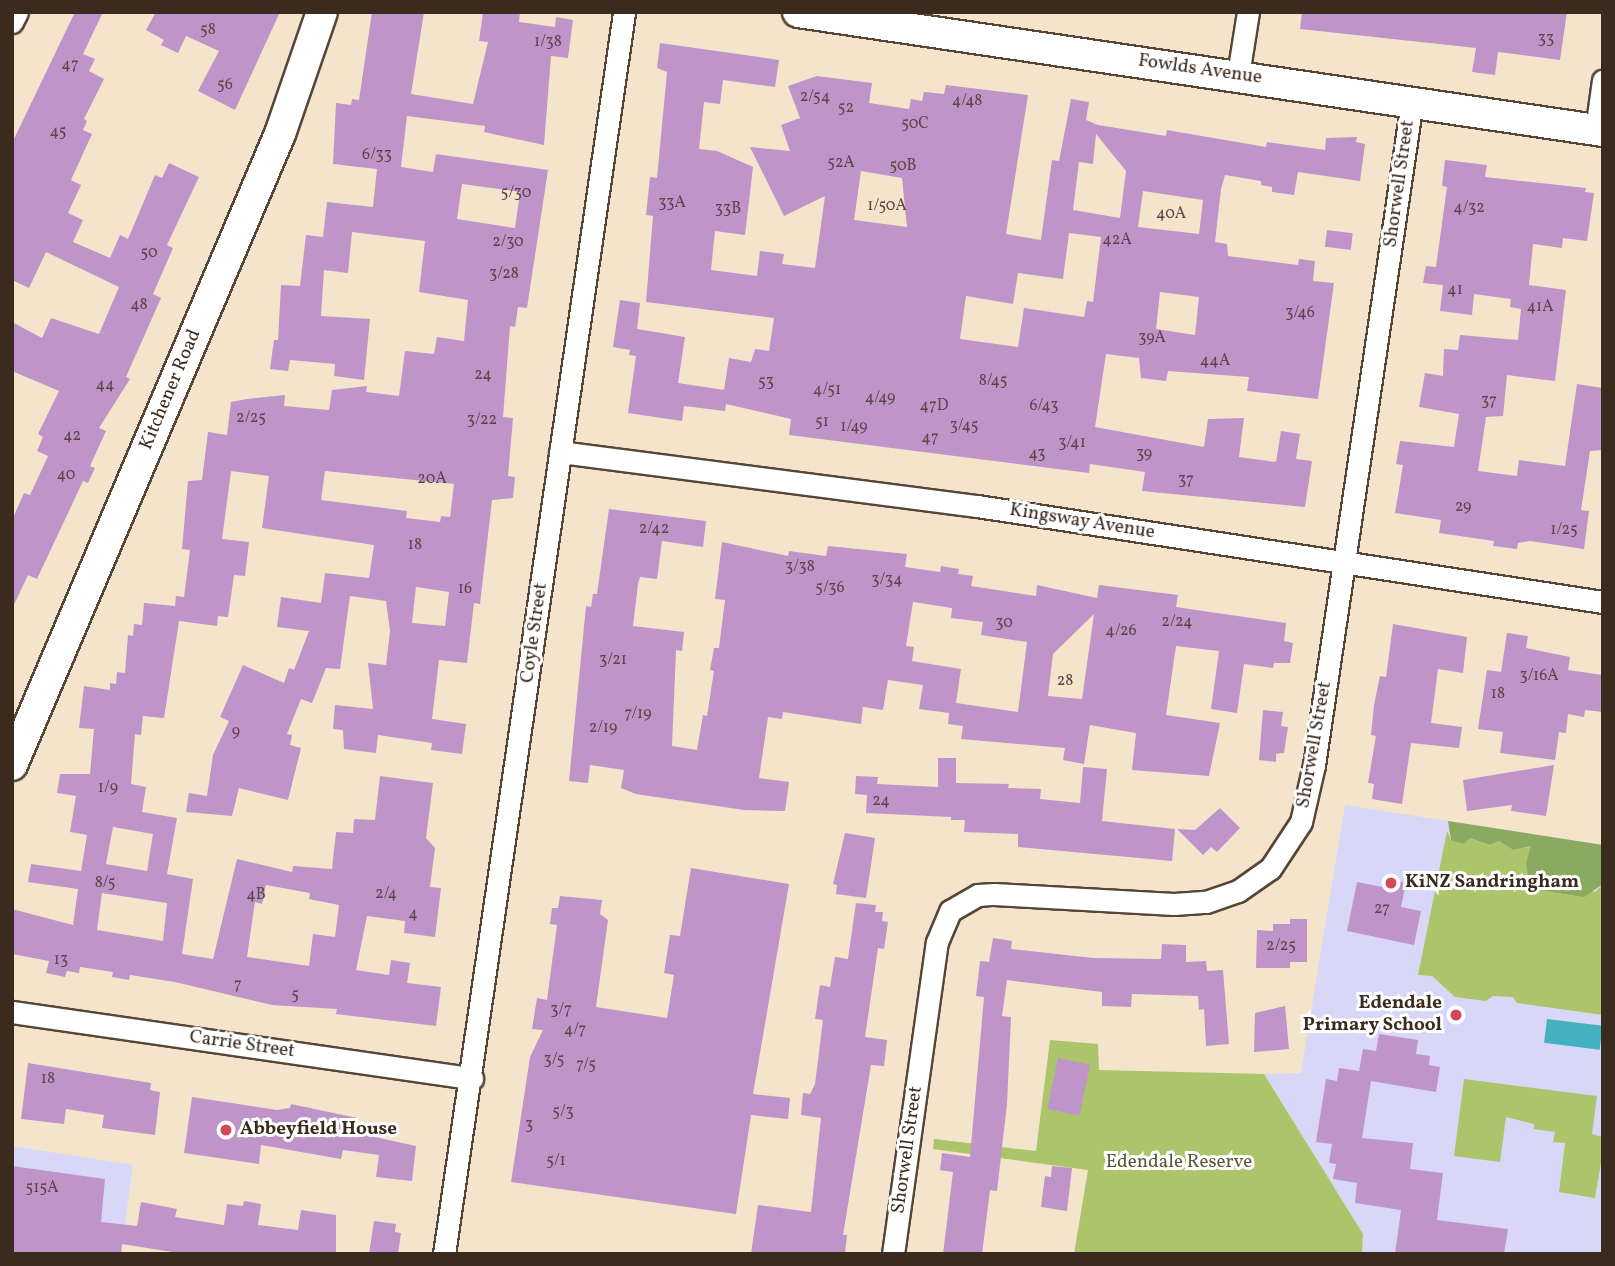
<!DOCTYPE html>
<html>
<head>
<meta charset="utf-8">
<style>
  body { margin:0 }
  #map { position:relative; width:1615px; height:1266px; overflow:hidden; background:#f3e4cb; font-family:Vollkorn,serif }
  div>[style] { position:absolute }
  [style*='--x'] { left:calc(var(--x)*1px); top:calc(var(--y)*1px); width:calc(var(--w)*1px); rotate:calc(var(--a)*1deg) }
  .built>* { inset:0; background:#d9d7f8 }
  .green>* { inset:0; background:#acc56b }
  .forest>* { inset:0; background:#89aa5f }
  .water>* { inset:0; background:#43b1bf; transform-origin:0 0 }
  .building>* { inset:0; background:#bf95c9; transform-origin:0 0 }
  .roads { filter:drop-shadow(2px 0 #574638) drop-shadow(-2px 0 #574638) drop-shadow(0 2px #574638) drop-shadow(0 -2px #574638) }
  .street>* { height:21px; margin:-10.5px; padding:0 10.5px; transform-origin:10.5px; border-radius:10.5px; background:#fff }
  .secondary>* { height:30px; margin:-15px; padding:0 15px; transform-origin:15px; border-radius:15px; background:#fff }
  .dots>* { width:19px; height:19px; translate:-50% -50%; box-sizing:border-box; border:4px solid #fff; border-radius:50% }
  span { translate:-50% -50%; white-space:nowrap; text-align:center; line-height:1.15; -webkit-text-stroke:6px #fff; paint-order:stroke }
  .number-label { font-size:16px; color:#5c4549 }
  .number-label span { -webkit-text-stroke-width:0 }
  .street-label { font-size:19px; color:#3b2a1e }
  .poi-label { font-size:19px; color:#3b2a1e; font-weight:700 }
  .left { translate:0 -50%; text-align:left }
  .right { translate:-100% -50%; text-align:right }
  .park-label { font-size:19px; color:#5d5835 }
  .frame { position:absolute; inset:0; border:14px solid #3b2a1e; pointer-events:none }
</style>
</head>
<body>
<div id="map">
  <div class="built">
    <i style="clip-path:polygon(1345px 805px,1603px 845px,1603px 1254px,1362px 1254px,1363px 1234px,1264px 1074px,1301px 1073px)"></i>
    <i style="clip-path:polygon(12px 1146px,133px 1165px,121px 1254px,12px 1254px)"></i>
  </div>
  <div class="green">
    <i style="clip-path:polygon(1447px 831px,1451px 840px,1470px 838px,1490px 845px,1499px 841px,1513px 850px,1532px 846px,1526px 863px,1595px 892px,1603px 884px,1603px 1015px,1517px 1003px,1513px 997px,1493px 996px,1486px 1001px,1455px 997px,1432px 976px,1418px 975px)"></i>
    <i style="clip-path:polygon(1050px 1040px,1098px 1044px,1099px 1070px,1264px 1074px,1363px 1234px,1362px 1254px,1074px 1254px,1088px 1170px,933px 1149px,934px 1139px,1036px 1151px)"></i>
    <i style="clip-path:polygon(1464px 1079px,1597px 1096px,1592px 1134px,1603px 1137px,1603px 1151px,1595px 1198px,1559px 1192px,1565px 1143px,1553px 1142px,1555px 1132px,1534px 1129px,1534px 1124px,1506px 1117px,1500px 1162px,1454px 1156px)"></i>
  </div>
  <div class="forest">
    <i style="clip-path:polygon(1448px 821px,1603px 845px,1603px 884px,1584px 897px,1547px 891px,1529px 882px,1526px 863px,1531px 846px,1513px 850px,1499px 841px,1490px 845px,1470px 838px,1464px 844px,1451px 840px)"></i>
  </div>
  <div class="water">
    <i style="left:1547px;top:1019px;width:56px;height:24px;rotate:7deg"></i>
  </div>
  <div class="building">
    <i style="clip-path:polygon(75px 12px,103px 12px,83px 54px,95px 59px,89px 71px,104px 79px,84px 119px,87px 121px,83px 130px,92px 134px,71px 180px,81px 185px,68px 213px,83px 220px,73px 242px,110px 258px,120px 235px,128px 239px,155px 175px,162px 178px,169px 163px,199px 177px,167px 245px,173px 248px,153px 294px,161px 298px,126px 377px,130px 379px,99px 428px,106px 431px,90px 466px,95px 468px,88px 483px,83px 481px,37px 579px,28px 575px,12px 609px,12px 520px,24px 493px,30px 495px,48px 456px,37px 451px,43px 437px,38px 434px,59px 391px,12px 371px,12px 322px,42px 338px,51px 318px,99px 334px,119px 287px,46px 252px,29px 288px,12px 280px,12px 143px)"></i>
    <i style="clip-path:polygon(156px 12px,280px 12px,235px 110px,198px 91px,219px 51px,186px 36px,178px 53px,161px 45px,164px 40px,146px 30px)"></i>
    <i style="clip-path:polygon(evenodd,372px 12px,424px 12px,411px 94px,473px 104px,488px 42px,479px 41px,483px 12px,520px 12px,519px 22px,555px 27px,556px 17px,573px 20px,568px 58px,551px 56px,544px 145px,484px 132px,485px 126px,407px 116px,401px 167px,433px 172px,436px 154px,548px 170px,527px 308px,518px 307px,515px 327px,510px 326px,503px 417px,513px 418px,508px 476px,515px 477px,513px 498px,492px 500px,480px 604px,474px 603px,467px 663px,439px 660px,432px 719px,466px 724px,462px 754px,431px 750px,432px 743px,378px 735px,376px 753px,344px 749px,343px 730px,333px 729px,335px 705px,373px 709px,368px 663px,386px 665px,390px 631px,386px 601px,350px 596px,340px 669px,326px 668px,312px 703px,301px 699px,287px 734px,292px 735px,290px 745px,301px 748px,288px 800px,239px 788px,232px 816px,186px 812px,189px 793px,207px 796px,213px 755px,229px 721px,220px 717px,243px 665px,284px 683px,289px 668px,294px 670px,309px 631px,277px 627px,281px 597px,321px 603px,325px 573px,369px 578px,374px 545px,262px 528px,269px 476px,231px 471px,222px 539px,249px 542px,245px 576px,234px 575px,228px 617px,218px 616px,217px 626px,179px 621px,164px 718px,143px 716px,141px 735px,135px 734px,131px 784px,146px 787px,142px 812px,177px 818px,167px 874px,193px 879px,182px 954px,213px 959px,237px 859px,292px 872px,293px 866px,332px 869px,336px 832px,353px 833px,354px 819px,375px 820px,380px 776px,433px 783px,426px 838px,435px 848px,430px 887px,441px 888px,435px 937px,404px 933px,405px 921px,367px 916px,356px 970px,389px 975px,391px 960px,410px 963px,407px 983px,441px 987px,436px 1026px,336px 1014px,337px 1009px,272px 1005px,175px 982px,130px 975px,129px 980px,112px 977px,113px 972px,80px 967px,79px 973px,67px 971px,65px 977px,46px 973px,49px 961px,12px 954px,12px 909px,73px 925px,78px 889px,28px 882px,31px 864px,81px 871px,87px 835px,70px 832px,76px 796px,57px 793px,60px 774px,90px 774px,94px 729px,79px 728px,84px 686px,110px 690px,110px 683px,116px 684px,117px 672px,125px 673px,128px 635px,133px 636px,134px 624px,142px 625px,144px 603px,175px 606px,176px 596px,184px 597px,190px 550px,182px 549px,188px 481px,202px 480px,208px 432px,227px 435px,231px 402px,247px 399px,285px 395px,284px 406px,329px 410px,332px 390px,367px 386px,366px 392px,399px 396px,405px 351px,434px 354px,437px 337px,464px 341px,468px 300px,419px 292px,425px 241px,352px 232px,348px 273px,324px 270px,321px 316px,370px 319px,364px 380px,334px 376px,335px 364px,290px 360px,288px 371px,270px 369px,274px 340px,278px 340px,281px 285px,300px 286px,306px 235px,323px 237px,327px 202px,373px 207px,377px 169px,333px 164px,336px 103px,351px 105px,352px 99px,359px 100px,372px 12px,462px 184px,520px 192px,515px 228px,457px 219px,462px 184px,372px 12px,325px 471px,454px 484px,450px 517px,441px 516px,440px 522px,406px 518px,407px 511px,321px 500px,325px 471px,372px 12px,416px 587px,449px 592px,445px 626px,412px 623px,416px 587px,372px 12px,113px 827px,153px 834px,147px 871px,106px 864px,113px 827px,372px 12px,266px 885px,310px 893px,309px 899px,339px 905px,335px 937px,313px 934px,309px 966px,247px 957px,255px 902px,262px 904px,266px 885px,372px 12px,102px 893px,167px 903px,163px 941px,97px 930px,102px 893px)"></i>
    <i style="clip-path:polygon(1302px 12px,1567px 12px,1560px 60px,1498px 52px,1495px 75px,1472px 72px,1476px 48px,1300px 29px)"></i>
    <i style="clip-path:polygon(evenodd,660px 43px,779px 60px,775px 87px,723px 80px,720px 104px,704px 102px,699px 149px,717px 151px,753px 167px,745px 235px,715px 231px,711px 270px,757px 276px,760px 251px,784px 254px,782px 264px,815px 268px,825px 196px,784px 216px,750px 147px,790px 151px,781px 125px,800px 118px,788px 86px,817px 76px,872px 83px,869px 103px,909px 109px,911px 99px,922px 101px,924px 92px,944px 94px,946px 85px,1028px 95px,1006px 234px,1041px 240px,1052px 160px,1059px 161px,1071px 99px,1089px 102px,1086px 120px,1098px 125px,1166px 136px,1167px 130px,1266px 147px,1267px 142px,1325px 150px,1326px 138px,1357px 137px,1356px 142px,1365px 144px,1360px 181px,1298px 172px,1294px 195px,1272px 192px,1272px 187px,1261px 185px,1261px 181px,1225px 175px,1221px 189px,1215px 242px,1227px 244px,1228px 256px,1298px 265px,1299px 259px,1315px 261px,1313px 281px,1334px 283px,1318px 399px,1247px 391px,1249px 377px,1168px 371px,1166px 381px,1141px 378px,1139px 358px,1106px 354px,1095px 427px,1204px 447px,1208px 419px,1244px 418px,1239px 457px,1276px 462px,1281px 431px,1300px 434px,1296px 459px,1312px 461px,1305px 507px,1142px 491px,1145px 472px,1090px 464px,1089px 473px,789px 435px,791px 419px,726px 404px,725px 411px,684px 406px,682px 421px,628px 413px,636px 356px,629px 355px,630px 350px,613px 347px,620px 300px,640px 303px,637px 329px,685px 337px,678px 383px,724px 390px,729px 358px,751px 362px,755px 349px,769px 351px,774px 318px,646px 302px,653px 216px,646px 215px,650px 177px,657px 178px,667px 72px,657px 68px,660px 43px,1096px 134px,1126px 171px,1120px 218px,1073px 210px,1079px 162px,1093px 164px,1096px 134px,660px 43px,861px 171px,902px 178px,907px 227px,854px 220px,861px 171px,660px 43px,1143px 191px,1203px 200px,1199px 234px,1138px 227px,1143px 191px,660px 43px,1069px 233px,1101px 237px,1093px 302px,1087px 301px,1084px 317px,1024px 308px,1018px 347px,960px 339px,966px 296px,1013px 304px,1018px 273px,1063px 279px,1069px 233px,660px 43px,1160px 292px,1199px 297px,1195px 335px,1156px 329px,1160px 292px)"></i>
    <i style="clip-path:polygon(1445px 160px,1487px 165px,1485px 177px,1586px 188px,1585px 192px,1594px 193px,1587px 241px,1563px 238px,1562px 248px,1533px 244px,1529px 285px,1566px 290px,1555px 381px,1507px 375px,1503px 416px,1486px 417px,1478px 471px,1517px 476px,1519px 460px,1565px 466px,1577px 384px,1603px 388px,1603px 450px,1590px 451px,1581px 510px,1589px 511px,1584px 549px,1530px 541px,1518px 543px,1517px 549px,1493px 546px,1494px 541px,1439px 533px,1441px 520px,1395px 513px,1403px 465px,1396px 464px,1400px 441px,1454px 447px,1459px 414px,1419px 407px,1425px 373px,1443px 376px,1444px 349px,1458px 350px,1460px 335px,1518px 340px,1521px 309px,1510px 307px,1511px 299px,1474px 294px,1472px 315px,1440px 311px,1443px 285px,1423px 283px,1426px 266px,1436px 267px,1447px 187px,1442px 186px)"></i>
    <i style="left:1327px;top:230px;width:26px;height:17px;rotate:7deg"></i>
    <i style="clip-path:polygon(evenodd,609px 509px,706px 521px,703px 547px,662px 541px,657px 579px,640px 577px,638px 584px,633px 626px,684px 632px,682px 651px,676px 650px,672px 746px,697px 750px,703px 715px,707px 716px,714px 671px,710px 670px,714px 648px,719px 648px,725px 600px,715px 599px,722px 542px,788px 556px,789px 551px,826px 556px,828px 546px,907px 554px,905px 567px,940px 572px,941px 566px,959px 569px,958px 574px,973px 576px,971px 586px,1036px 596px,1037px 585px,1097px 598px,1099px 585px,1178px 595px,1176px 607px,1286px 623px,1284px 641px,1293px 643px,1290px 663px,1274px 663px,1273px 668px,1244px 664px,1237px 713px,1211px 709px,1219px 651px,1176px 646px,1166px 715px,1220px 723px,1209px 776px,1132px 770px,1136px 733px,1090px 725px,1084px 764px,1063px 760px,1065px 748px,961px 739px,963px 726px,948px 724px,949px 713px,919px 709px,923px 685px,888px 680px,883px 710px,863px 707px,861px 724px,783px 712px,782px 719px,768px 717px,759px 778px,789px 782px,785px 811px,744px 810px,636px 794px,621px 788px,624px 770px,590px 765px,588px 783px,569px 781px,586px 606px,591px 607px,593px 594px,597px 594px,609px 509px,913px 602px,952px 608px,951px 618px,983px 622px,981px 635px,1027px 642px,1018px 712px,956px 703px,961px 669px,912px 661px,914px 647px,906px 646px,913px 602px,609px 509px,1094px 614px,1082px 699px,1048px 696px,1053px 654px,1094px 614px)"></i>
    <i style="clip-path:polygon(1393px 624px,1467px 637px,1463px 673px,1438px 669px,1431px 723px,1462px 727px,1459px 748px,1411px 743px,1402px 804px,1372px 799px,1374px 784px,1368px 783px,1376px 736px,1371px 735px,1374px 705px,1380px 676px,1386px 677px)"></i>
    <i style="clip-path:polygon(1507px 633px,1528px 636px,1526px 648px,1570px 657px,1568px 670px,1603px 675px,1603px 712px,1585px 710px,1584px 717px,1568px 714px,1566px 733px,1559px 732px,1555px 760px,1500px 753px,1503px 732px,1478px 729px,1487px 670px,1501px 672px)"></i>
    <i style="clip-path:polygon(1263px 710px,1283px 712px,1281px 726px,1288px 727px,1284px 753px,1276px 754px,1276px 762px,1259px 760px)"></i>
    <i style="clip-path:polygon(938px 758px,956px 758px,956px 783px,1009px 784px,1008px 788px,1041px 789px,1040px 799px,1080px 803px,1083px 767px,1107px 769px,1102px 821px,1175px 829px,1172px 861px,1018px 847px,1018px 834px,964px 832px,965px 820px,951px 820px,951px 817px,866px 813px,867px 795px,855px 794px,856px 776px,878px 777px,877px 784px,938px 787px)"></i>
    <i style="clip-path:polygon(1554px 765px,1546px 816px,1511px 811px,1512px 805px,1467px 811px,1463px 780px)"></i>
    <i style="clip-path:polygon(1220px 808px,1240px 828px,1217px 852px,1211px 847px,1203px 855px,1177px 829px,1195px 830px)"></i>
    <i style="clip-path:polygon(845px 833px,875px 838px,866px 898px,836px 894px,837px 885px,833px 884px)"></i>
    <i style="clip-path:polygon(691px 868px,789px 884px,753px 1094px,790px 1098px,788px 1119px,751px 1115px,736px 1214px,511px 1182px,530px 1057px,543px 1030px,532px 1029px,537px 998px,547px 1000px,557px 925px,550px 924px,552px 908px,558px 908px,560px 896px,602px 900px,600px 914px,608px 920px,596px 1007px,667px 1018px,674px 975px,664px 973px,670px 935px,680px 936px)"></i>
    <i style="clip-path:polygon(1383px 878px,1406px 883px,1401px 907px,1421px 911px,1414px 945px,1347px 931px,1357px 882px,1382px 887px)"></i>
    <i style="clip-path:polygon(856px 903px,876px 905px,875px 912px,883px 912px,882px 921px,888px 922px,884px 949px,878px 948px,865px 1037px,887px 1040px,884px 1066px,871px 1065px,843px 1235px,847px 1235px,845px 1254px,751px 1254px,758px 1205px,811px 1212px,821px 1118px,801px 1115px,803px 1093px,810px 1094px,815px 1084px,823px 1020px,815px 1019px,820px 985px,830px 987px,835px 957px,848px 959px)"></i>
    <i style="clip-path:polygon(1290px 919px,1307px 919px,1307px 962px,1290px 962px,1290px 968px,1256px 968px,1257px 930px,1273px 931px,1273px 924px,1290px 924px)"></i>
    <i style="clip-path:polygon(993px 938px,1012px 941px,1011px 949px,1093px 958px,1161px 959px,1162px 944px,1186px 945px,1186px 962px,1206px 961px,1207px 971px,1223px 970px,1229px 1044px,1206px 1046px,1204px 1009px,1199px 1010px,1198px 996px,1132px 994px,1131px 1007px,1102px 1006px,1102px 992px,1007px 980px,1002px 1016px,1011px 1017px,1007px 1104px,997px 1191px,990px 1190px,982px 1254px,943px 1254px,953px 1172px,940px 1170px,942px 1153px,970px 1157px,984px 997px,976px 996px,980px 961px,989px 962px)"></i>
    <i style="clip-path:polygon(1285px 1006px,1289px 1049px,1254px 1052px,1255px 1013px)"></i>
    <i style="clip-path:polygon(1379px 1034px,1418px 1040px,1416px 1054px,1430px 1056px,1429px 1065px,1440px 1067px,1436px 1092px,1371px 1081px,1362px 1138px,1413px 1143px,1410px 1169px,1443px 1173px,1437px 1220px,1508px 1229px,1504px 1254px,1395px 1254px,1401px 1210px,1355px 1203px,1357px 1183px,1333px 1179px,1336px 1164px,1329px 1163px,1332px 1144px,1316px 1142px,1326px 1079px,1337px 1081px,1339px 1068px,1359px 1071px,1363px 1049px,1376px 1051px)"></i>
    <i style="left:1058px;top:1058px;width:33px;height:52px;rotate:12deg"></i>
    <i style="clip-path:polygon(28px 1063px,151px 1083px,150px 1090px,160px 1092px,155px 1135px,102px 1128px,104px 1115px,66px 1109px,64px 1124px,21px 1119px)"></i>
    <i style="clip-path:polygon(192px 1097px,277px 1110px,290px 1108px,291px 1104px,357px 1118px,357px 1123px,368px 1124px,366px 1135px,416px 1146px,412px 1181px,376px 1177px,379px 1155px,343px 1150px,341px 1159px,261px 1145px,259px 1164px,184px 1153px)"></i>
    <i style="clip-path:polygon(12px 1166px,105px 1179px,101px 1222px,137px 1226px,141px 1202px,177px 1209px,175px 1217px,224px 1225px,227px 1204px,243px 1206px,244px 1201px,261px 1204px,258px 1225px,298px 1230px,301px 1210px,336px 1215px,336px 1254px,185px 1254px,122px 1244px,121px 1254px,12px 1254px)"></i>
    <i style="clip-path:polygon(1052px 1166px,1072px 1168px,1067px 1211px,1041px 1207px,1045px 1176px,1051px 1177px)"></i>
    <i style="clip-path:polygon(374px 1221px,396px 1224px,395px 1232px,401px 1233px,398px 1254px,369px 1254px)"></i>
  </div>
  <div class="roads">
    <div class="street">
      <i style="--x:12;--y:22;--w:11;--a:-63"></i>
      <i style="--x:1238;--y:75;--w:64;--a:-81"></i>
      <i style="--x:1596;--y:130;--w:50;--a:-82"></i>
      <i style="--x:560;--y:452;--w:420;--a:7.4"></i>
      <i style="--x:977;--y:506;--w:633;--a:8.72"></i>
      <i style="--x:12;--y:1012;--w:465;--a:8.2"></i>
      <i style="--x:444;--y:1254;--w:1255;--a:-81.75"></i>
      <i style="--x:893;--y:1254;--w:315;--a:-82"></i>
      <i style="--x:937;--y:942;--w:34;--a:-67"></i>
      <i style="--x:950;--y:911;--w:32;--a:-30"></i>
      <i style="--x:978;--y:895;--w:16;--a:-4"></i>
      <i style="--x:994;--y:894;--w:180;--a:3.2"></i>
      <i style="--x:1174;--y:904;--w:32;--a:-4"></i>
      <i style="--x:1206;--y:902;--w:34;--a:-19"></i>
      <i style="--x:1238;--y:891;--w:39;--a:-35"></i>
      <i style="--x:1270;--y:869;--w:56;--a:-56.6"></i>
      <i style="--x:1301;--y:822;--w:58;--a:-77.2"></i>
      <i style="--x:1314;--y:765;--w:671;--a:-81.6"></i>
    </div>
    <div class="secondary">
      <i style="--x:798;--y:12;--w:814;--a:8.41"></i>
      <i style="--x:12;--y:765;--w:686;--a:-66.99"></i>
      <i style="--x:280;--y:134;--w:129;--a:-71"></i>
    </div>
  </div>
  <div class="dots">
    <i style="left:1391px;top:883px;background:#d1495b"></i>
    <i style="left:1456px;top:1015px;background:#d1495b"></i>
    <i style="left:226px;top:1130px;background:#d1495b"></i>
  </div>
  <div class="number-label">
    <span style="left:208px;top:30px">58</span>
    <span style="left:1546px;top:39px">33</span>
    <span style="left:548px;top:42px">1/38</span>
    <span style="left:70px;top:65px">47</span>
    <span style="left:225px;top:85px">56</span>
    <span style="left:815px;top:97px">2/54</span>
    <span style="left:967px;top:101px">4/48</span>
    <span style="left:846px;top:108px">52</span>
    <span style="left:915px;top:124px">50C</span>
    <span style="left:58px;top:132px">45</span>
    <span style="left:377px;top:155px">6/33</span>
    <span style="left:841px;top:163px">52A</span>
    <span style="left:903px;top:166px">50B</span>
    <span style="left:516px;top:193px">5/30</span>
    <span style="left:672px;top:203px">33A</span>
    <span style="left:887px;top:206px">1/50A</span>
    <span style="left:1469px;top:208px">4/32</span>
    <span style="left:728px;top:209px">33B</span>
    <span style="left:1171px;top:214px">40A</span>
    <span style="left:1117px;top:240px">42A</span>
    <span style="left:508px;top:242px">2/30</span>
    <span style="left:149px;top:253px">50</span>
    <span style="left:504px;top:274px">3/28</span>
    <span style="left:1455px;top:290px">41</span>
    <span style="left:139px;top:305px">48</span>
    <span style="left:1540px;top:307px">41A</span>
    <span style="left:1300px;top:313px">3/46</span>
    <span style="left:1152px;top:338px">39A</span>
    <span style="left:1215px;top:361px">44A</span>
    <span style="left:483px;top:375px">24</span>
    <span style="left:993px;top:381px">8/45</span>
    <span style="left:766px;top:382px">53</span>
    <span style="left:105px;top:385px">44</span>
    <span style="left:827px;top:390px">4/51</span>
    <span style="left:880px;top:398px">4/49</span>
    <span style="left:1489px;top:401px">37</span>
    <span style="left:934px;top:406px">47D</span>
    <span style="left:1044px;top:406px">6/43</span>
    <span style="left:251px;top:418px">2/25</span>
    <span style="left:482px;top:420px">3/22</span>
    <span style="left:822px;top:422px">51</span>
    <span style="left:964px;top:426px">3/45</span>
    <span style="left:854px;top:427px">1/49</span>
    <span style="left:72px;top:436px">42</span>
    <span style="left:930px;top:438px">47</span>
    <span style="left:1072px;top:443px">3/41</span>
    <span style="left:1037px;top:454px">43</span>
    <span style="left:1144px;top:454px">39</span>
    <span style="left:66px;top:475px">40</span>
    <span style="left:432px;top:479px">20A</span>
    <span style="left:1186px;top:480px">37</span>
    <span style="left:1463px;top:507px">29</span>
    <span style="left:654px;top:529px">2/42</span>
    <span style="left:1564px;top:530px">1/25</span>
    <span style="left:415px;top:545px">18</span>
    <span style="left:800px;top:567px">3/38</span>
    <span style="left:887px;top:580px">3/34</span>
    <span style="left:830px;top:588px">5/36</span>
    <span style="left:465px;top:589px">16</span>
    <span style="left:1177px;top:622px">2/24</span>
    <span style="left:1004px;top:623px">30</span>
    <span style="left:1121px;top:631px">4/26</span>
    <span style="left:613px;top:660px">3/21</span>
    <span style="left:1539px;top:676px">3/16A</span>
    <span style="left:1065px;top:681px">28</span>
    <span style="left:1498px;top:694px">18</span>
    <span style="left:638px;top:714px">7/19</span>
    <span style="left:603px;top:728px">2/19</span>
    <span style="left:236px;top:732px">9</span>
    <span style="left:108px;top:788px">1/9</span>
    <span style="left:881px;top:801px">24</span>
    <span style="left:105px;top:883px">8/5</span>
    <span style="left:386px;top:894px">2/4</span>
    <span style="left:256px;top:895px">4B</span>
    <span style="left:1382px;top:909px">27</span>
    <span style="left:413px;top:914px">4</span>
    <span style="left:1281px;top:946px">2/25</span>
    <span style="left:61px;top:960px">13</span>
    <span style="left:238px;top:985px">7</span>
    <span style="left:295px;top:995px">5</span>
    <span style="left:561px;top:1010px">3/7</span>
    <span style="left:575px;top:1030px">4/7</span>
    <span style="left:554px;top:1060px">3/5</span>
    <span style="left:586px;top:1065px">7/5</span>
    <span style="left:48px;top:1079px">18</span>
    <span style="left:563px;top:1112px">5/3</span>
    <span style="left:529px;top:1125px">3</span>
    <span style="left:556px;top:1161px">5/1</span>
    <span style="left:42px;top:1188px">515A</span>
  </div>
  <div class="street-label">
    <span style="left:1200px;top:70px;rotate:8deg">Fowlds Avenue</span>
    <span style="left:1400px;top:184px;rotate:-82deg">Shorwell Street</span>
    <span style="left:171px;top:390px;rotate:-67deg">Kitchener Road</span>
    <span style="left:1082px;top:522px;rotate:9deg">Kingsway Avenue</span>
    <span style="left:535px;top:633px;rotate:-82deg">Coyle Street</span>
    <span style="left:1315px;top:745px;rotate:-80deg">Shorwell Street</span>
    <span style="left:242px;top:1045px;rotate:8deg">Carrie Street</span>
    <span style="left:908px;top:1150px;rotate:-82deg">Shorwell Street</span>
  </div>
  <div class="poi-label">
    <span class="left" style="left:1405px;top:883px">KiNZ Sandringham</span>
    <span class="right" style="left:1442px;top:1015px">Edendale<br>Primary School</span>
    <span class="left" style="left:240px;top:1130px">Abbeyfield House</span>
  </div>
  <div class="park-label">
    <span style="left:1179px;top:1163px">Edendale Reserve</span>
  </div>
  <div class="frame"></div>
</div>
</body>
</html>
